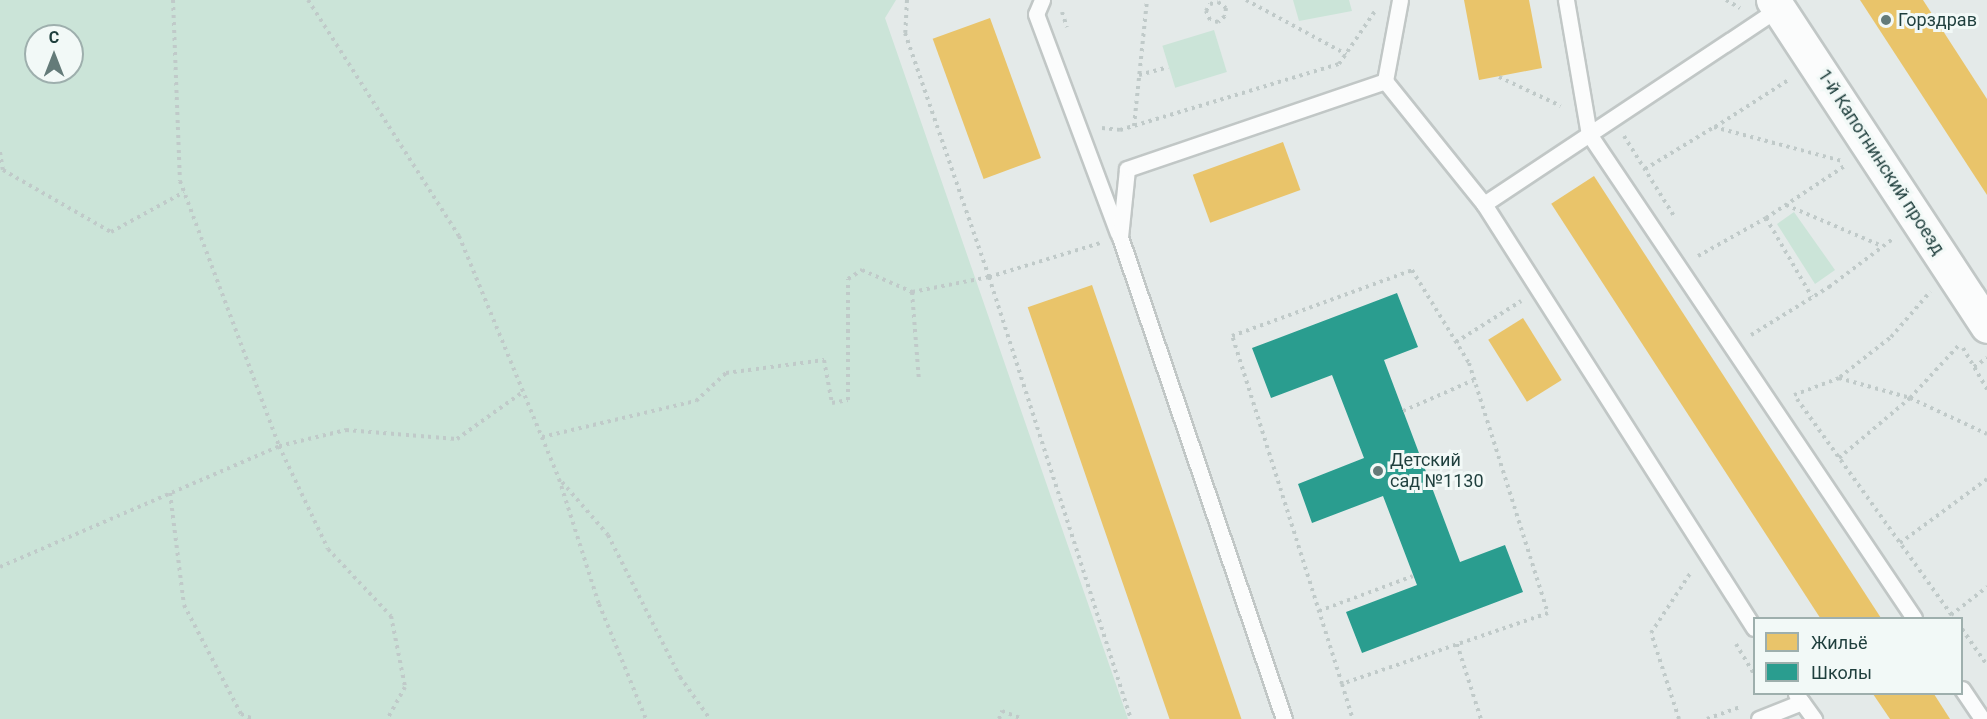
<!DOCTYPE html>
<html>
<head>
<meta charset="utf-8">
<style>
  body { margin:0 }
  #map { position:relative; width:1987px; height:719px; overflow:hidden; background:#e4eae9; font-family:Roboto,sans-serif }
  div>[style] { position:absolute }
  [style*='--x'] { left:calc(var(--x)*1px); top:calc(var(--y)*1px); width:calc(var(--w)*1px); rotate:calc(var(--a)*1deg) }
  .green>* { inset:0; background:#cbe4d8; transform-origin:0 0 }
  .homes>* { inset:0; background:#e9c46a; transform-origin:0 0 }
  .schools>* { inset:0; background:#2a9d8f }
  .path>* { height:4px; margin-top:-2px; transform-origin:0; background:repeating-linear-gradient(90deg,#c0cac9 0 3px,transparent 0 7.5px) }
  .roads { filter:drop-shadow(2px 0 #c1c7c6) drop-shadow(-2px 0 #c1c7c6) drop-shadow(0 2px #c1c7c6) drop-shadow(0 -2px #c1c7c6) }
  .lane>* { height:15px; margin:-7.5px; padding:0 7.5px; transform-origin:7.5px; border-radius:7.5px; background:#fbfcfc }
  .secondary>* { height:33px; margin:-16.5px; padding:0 16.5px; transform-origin:16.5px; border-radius:16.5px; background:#fbfcfc }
  .dots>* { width:16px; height:16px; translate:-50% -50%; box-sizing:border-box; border:3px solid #f2f9f7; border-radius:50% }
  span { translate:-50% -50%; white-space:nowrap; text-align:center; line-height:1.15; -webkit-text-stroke:6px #f2f9f7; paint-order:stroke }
  .poi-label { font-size:18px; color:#1f3f3d }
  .left { translate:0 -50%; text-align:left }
  .street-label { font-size:18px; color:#1f3f3d }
  .legend { position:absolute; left:1753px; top:617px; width:210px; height:78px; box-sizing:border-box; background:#f2f9f7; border:2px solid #9eafad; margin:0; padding:8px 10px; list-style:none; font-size:18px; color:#1f3f3d }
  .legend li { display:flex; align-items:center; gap:12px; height:30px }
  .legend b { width:30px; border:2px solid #9eafad }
  .north { position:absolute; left:24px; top:24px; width:60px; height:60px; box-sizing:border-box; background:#f2f9f7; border:2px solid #9eafad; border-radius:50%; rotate:0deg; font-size:16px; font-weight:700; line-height:24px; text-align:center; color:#1f3f3d }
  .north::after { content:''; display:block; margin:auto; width:21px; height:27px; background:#647b79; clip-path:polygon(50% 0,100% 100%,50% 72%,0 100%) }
</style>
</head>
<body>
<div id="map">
  <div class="green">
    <i style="clip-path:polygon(evenodd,0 0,896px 0,885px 18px,1128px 719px,0 719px,0 0,36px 36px,72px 36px,72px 72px,36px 72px,36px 36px)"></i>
    <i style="clip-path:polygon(1293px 0,1349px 0,1352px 11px,1299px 21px)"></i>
    <i style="left:1214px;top:30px;width:44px;height:54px;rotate:73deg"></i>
    <i style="clip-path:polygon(1794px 212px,1835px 270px,1815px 284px,1777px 224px)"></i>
  </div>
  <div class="homes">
    <i style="clip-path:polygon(1464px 0,1529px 0,1542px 68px,1479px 80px)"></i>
    <i style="clip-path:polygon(1860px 0,1923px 0,1987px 99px,1987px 195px)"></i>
    <i style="left:990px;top:18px;width:149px;height:61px;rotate:70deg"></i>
    <i style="left:1283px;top:142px;width:51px;height:96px;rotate:70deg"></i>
    <i style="left:1594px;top:176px;width:529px;height:51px;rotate:57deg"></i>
    <i style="left:1092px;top:285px;width:459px;height:68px;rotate:71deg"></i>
    <i style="left:1523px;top:318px;width:73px;height:41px;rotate:58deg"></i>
    <i style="clip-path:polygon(1873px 694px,1934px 694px,1950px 719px,1890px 719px)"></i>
  </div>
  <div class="schools">
    <i style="clip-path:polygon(1397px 293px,1418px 347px,1384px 360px,1460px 562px,1505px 545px,1523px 592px,1362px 653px,1346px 612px,1417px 585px,1383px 496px,1312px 523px,1298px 484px,1364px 458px,1332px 375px,1271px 398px,1252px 348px)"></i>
  </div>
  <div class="path">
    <i style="--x:173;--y:0;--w:181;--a:87.8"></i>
    <i style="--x:180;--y:181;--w:283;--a:69.5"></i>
    <i style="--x:279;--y:446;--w:114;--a:64.6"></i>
    <i style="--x:328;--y:549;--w:92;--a:46.8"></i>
    <i style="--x:391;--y:616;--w:72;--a:78.8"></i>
    <i style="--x:405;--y:687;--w:37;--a:119"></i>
    <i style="--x:308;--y:0;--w:280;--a:57.4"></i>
    <i style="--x:459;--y:236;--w:263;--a:67.6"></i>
    <i style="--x:559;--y:479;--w:131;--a:72.3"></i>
    <i style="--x:599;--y:604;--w:124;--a:67.8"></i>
    <i style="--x:907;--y:0;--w:33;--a:93"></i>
    <i style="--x:905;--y:33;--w:258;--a:71"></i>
    <i style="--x:989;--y:277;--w:464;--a:72.2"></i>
    <i style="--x:1246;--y:0;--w:114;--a:28.4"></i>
    <i style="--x:1726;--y:0;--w:16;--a:30"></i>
    <i style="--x:1218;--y:2;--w:10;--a:37"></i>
    <i style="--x:1226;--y:8;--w:8;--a:97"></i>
    <i style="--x:1225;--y:16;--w:9;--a:139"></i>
    <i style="--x:1218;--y:22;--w:8;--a:-166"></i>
    <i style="--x:1210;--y:20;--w:10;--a:-114"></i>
    <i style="--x:1206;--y:11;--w:8;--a:-60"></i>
    <i style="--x:1210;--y:4;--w:8;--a:-14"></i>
    <i style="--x:1062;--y:12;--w:16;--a:72"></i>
    <i style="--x:1139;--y:75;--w:30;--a:-15"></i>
    <i style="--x:1499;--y:77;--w:68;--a:25.1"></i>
    <i style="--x:1134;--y:126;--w:127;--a:-84.1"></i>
    <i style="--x:1715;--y:127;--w:89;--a:-32.6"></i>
    <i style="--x:1102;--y:128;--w:18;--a:6"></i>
    <i style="--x:1120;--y:130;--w:229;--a:-16.8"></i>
    <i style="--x:1339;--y:64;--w:64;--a:-55.8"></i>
    <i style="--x:1624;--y:136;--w:94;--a:58"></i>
    <i style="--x:0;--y:152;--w:18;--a:81"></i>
    <i style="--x:3;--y:170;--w:125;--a:29.9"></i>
    <i style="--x:111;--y:232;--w:83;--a:-28.7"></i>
    <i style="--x:1645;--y:169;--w:81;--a:-31.3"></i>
    <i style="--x:1714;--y:127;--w:132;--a:14.9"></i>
    <i style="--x:1786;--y:205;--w:104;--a:23.1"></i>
    <i style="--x:1766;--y:218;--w:91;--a:59.8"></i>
    <i style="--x:1698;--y:256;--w:78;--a:-29.2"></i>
    <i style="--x:1766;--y:218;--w:96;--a:-33.5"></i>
    <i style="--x:1412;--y:270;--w:109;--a:58.5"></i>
    <i style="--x:1469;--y:363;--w:262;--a:72.5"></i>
    <i style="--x:1548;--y:613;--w:218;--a:161"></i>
    <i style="--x:1342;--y:684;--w:365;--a:-107.5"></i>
    <i style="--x:1232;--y:336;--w:192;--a:-20.1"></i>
    <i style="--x:912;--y:292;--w:88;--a:85.5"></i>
    <i style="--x:1751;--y:335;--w:92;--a:-31.6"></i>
    <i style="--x:1829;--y:287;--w:81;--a:-37"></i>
    <i style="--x:1456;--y:342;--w:77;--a:-32.2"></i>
    <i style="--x:1963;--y:348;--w:48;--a:59.7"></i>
    <i style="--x:1974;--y:367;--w:16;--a:-35"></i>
    <i style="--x:1840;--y:377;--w:65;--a:-38.1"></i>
    <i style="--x:1891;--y:337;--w:60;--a:-49.1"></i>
    <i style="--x:1794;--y:395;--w:48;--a:-20.7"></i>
    <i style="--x:1839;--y:378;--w:74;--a:15.7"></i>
    <i style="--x:1910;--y:398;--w:85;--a:25.1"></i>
    <i style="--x:1797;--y:399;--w:269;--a:54.4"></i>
    <i style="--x:1403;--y:411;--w:77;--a:-23.6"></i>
    <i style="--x:542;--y:437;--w:158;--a:-13.2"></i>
    <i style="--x:696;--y:401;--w:41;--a:-43"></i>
    <i style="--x:726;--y:373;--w:99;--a:-7.6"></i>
    <i style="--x:824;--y:360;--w:44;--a:79.5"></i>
    <i style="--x:832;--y:403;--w:16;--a:-11"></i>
    <i style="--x:848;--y:400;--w:121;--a:-90"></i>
    <i style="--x:848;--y:279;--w:17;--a:-33"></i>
    <i style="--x:862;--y:270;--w:55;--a:23.7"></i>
    <i style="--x:912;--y:292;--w:78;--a:-11"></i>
    <i style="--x:989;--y:277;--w:116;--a:-17"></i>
    <i style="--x:1839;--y:458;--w:93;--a:-40.2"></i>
    <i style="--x:1910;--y:398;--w:74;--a:-47.2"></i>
    <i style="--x:562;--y:482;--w:70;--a:49"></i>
    <i style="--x:608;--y:535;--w:159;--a:63.1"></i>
    <i style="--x:680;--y:677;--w:52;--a:54.5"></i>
    <i style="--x:170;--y:493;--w:113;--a:82.9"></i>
    <i style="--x:184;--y:605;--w:123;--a:62.4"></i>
    <i style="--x:241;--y:714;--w:14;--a:21"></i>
    <i style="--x:1900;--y:543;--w:108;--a:-36.3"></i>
    <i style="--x:0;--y:567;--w:304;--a:-23.4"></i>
    <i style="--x:279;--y:446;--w:69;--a:-13.4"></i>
    <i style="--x:346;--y:430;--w:111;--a:4.6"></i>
    <i style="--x:457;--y:439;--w:82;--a:-35.6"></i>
    <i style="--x:1319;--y:611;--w:100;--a:-20.4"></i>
    <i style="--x:1951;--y:615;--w:46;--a:-37.9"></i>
    <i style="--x:1962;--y:629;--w:44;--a:55.2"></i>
    <i style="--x:1457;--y:644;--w:79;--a:72.3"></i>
    <i style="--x:1736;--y:644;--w:35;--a:59"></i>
    <i style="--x:1342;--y:684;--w:37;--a:73"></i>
    <i style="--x:999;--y:719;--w:9;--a:-69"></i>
    <i style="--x:1002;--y:711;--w:22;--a:21"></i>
    <i style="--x:1679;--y:719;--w:90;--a:-108"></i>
    <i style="--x:1651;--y:633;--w:73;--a:-56.7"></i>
    <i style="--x:1707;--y:719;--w:37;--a:-20"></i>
  </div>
  <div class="roads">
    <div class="lane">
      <i style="--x:1042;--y:0;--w:15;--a:113"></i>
      <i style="--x:1036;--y:14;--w:234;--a:69.5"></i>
      <i style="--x:1400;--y:0;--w:82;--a:100.5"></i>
      <i style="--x:1385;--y:81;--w:158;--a:51.2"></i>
      <i style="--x:1566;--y:0;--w:136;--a:80.3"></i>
      <i style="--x:1589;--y:134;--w:583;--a:56.12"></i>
      <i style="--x:1754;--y:628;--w:503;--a:-122.49"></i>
      <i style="--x:1484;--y:204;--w:354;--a:-33.6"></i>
      <i style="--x:1962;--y:689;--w:36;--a:56"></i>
      <i style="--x:1796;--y:694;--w:31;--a:54"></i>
      <i style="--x:1284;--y:719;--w:509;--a:-108.79"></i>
      <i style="--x:1120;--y:237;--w:68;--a:-84.1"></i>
      <i style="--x:1127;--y:169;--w:273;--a:-18.8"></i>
      <i style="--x:1759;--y:719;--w:46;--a:-21.6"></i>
    </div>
    <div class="secondary">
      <i style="--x:1773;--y:0;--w:390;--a:56.7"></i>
    </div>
  </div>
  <div class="dots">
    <i style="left:1886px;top:20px;background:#647b79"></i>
    <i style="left:1378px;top:471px;background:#647b79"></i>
  </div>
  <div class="poi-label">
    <span class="left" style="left:1898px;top:20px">Горздрав</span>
    <span class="left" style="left:1390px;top:471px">Детский<br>сад №1130</span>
  </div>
  <div class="street-label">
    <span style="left:1881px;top:162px;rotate:57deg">1-й Капотнинский проезд</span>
  </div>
  <ul class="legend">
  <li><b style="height:16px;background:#e9c46a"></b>Жильё</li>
  <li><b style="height:16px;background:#2a9d8f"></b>Школы</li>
  </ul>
  <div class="north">С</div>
</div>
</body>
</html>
